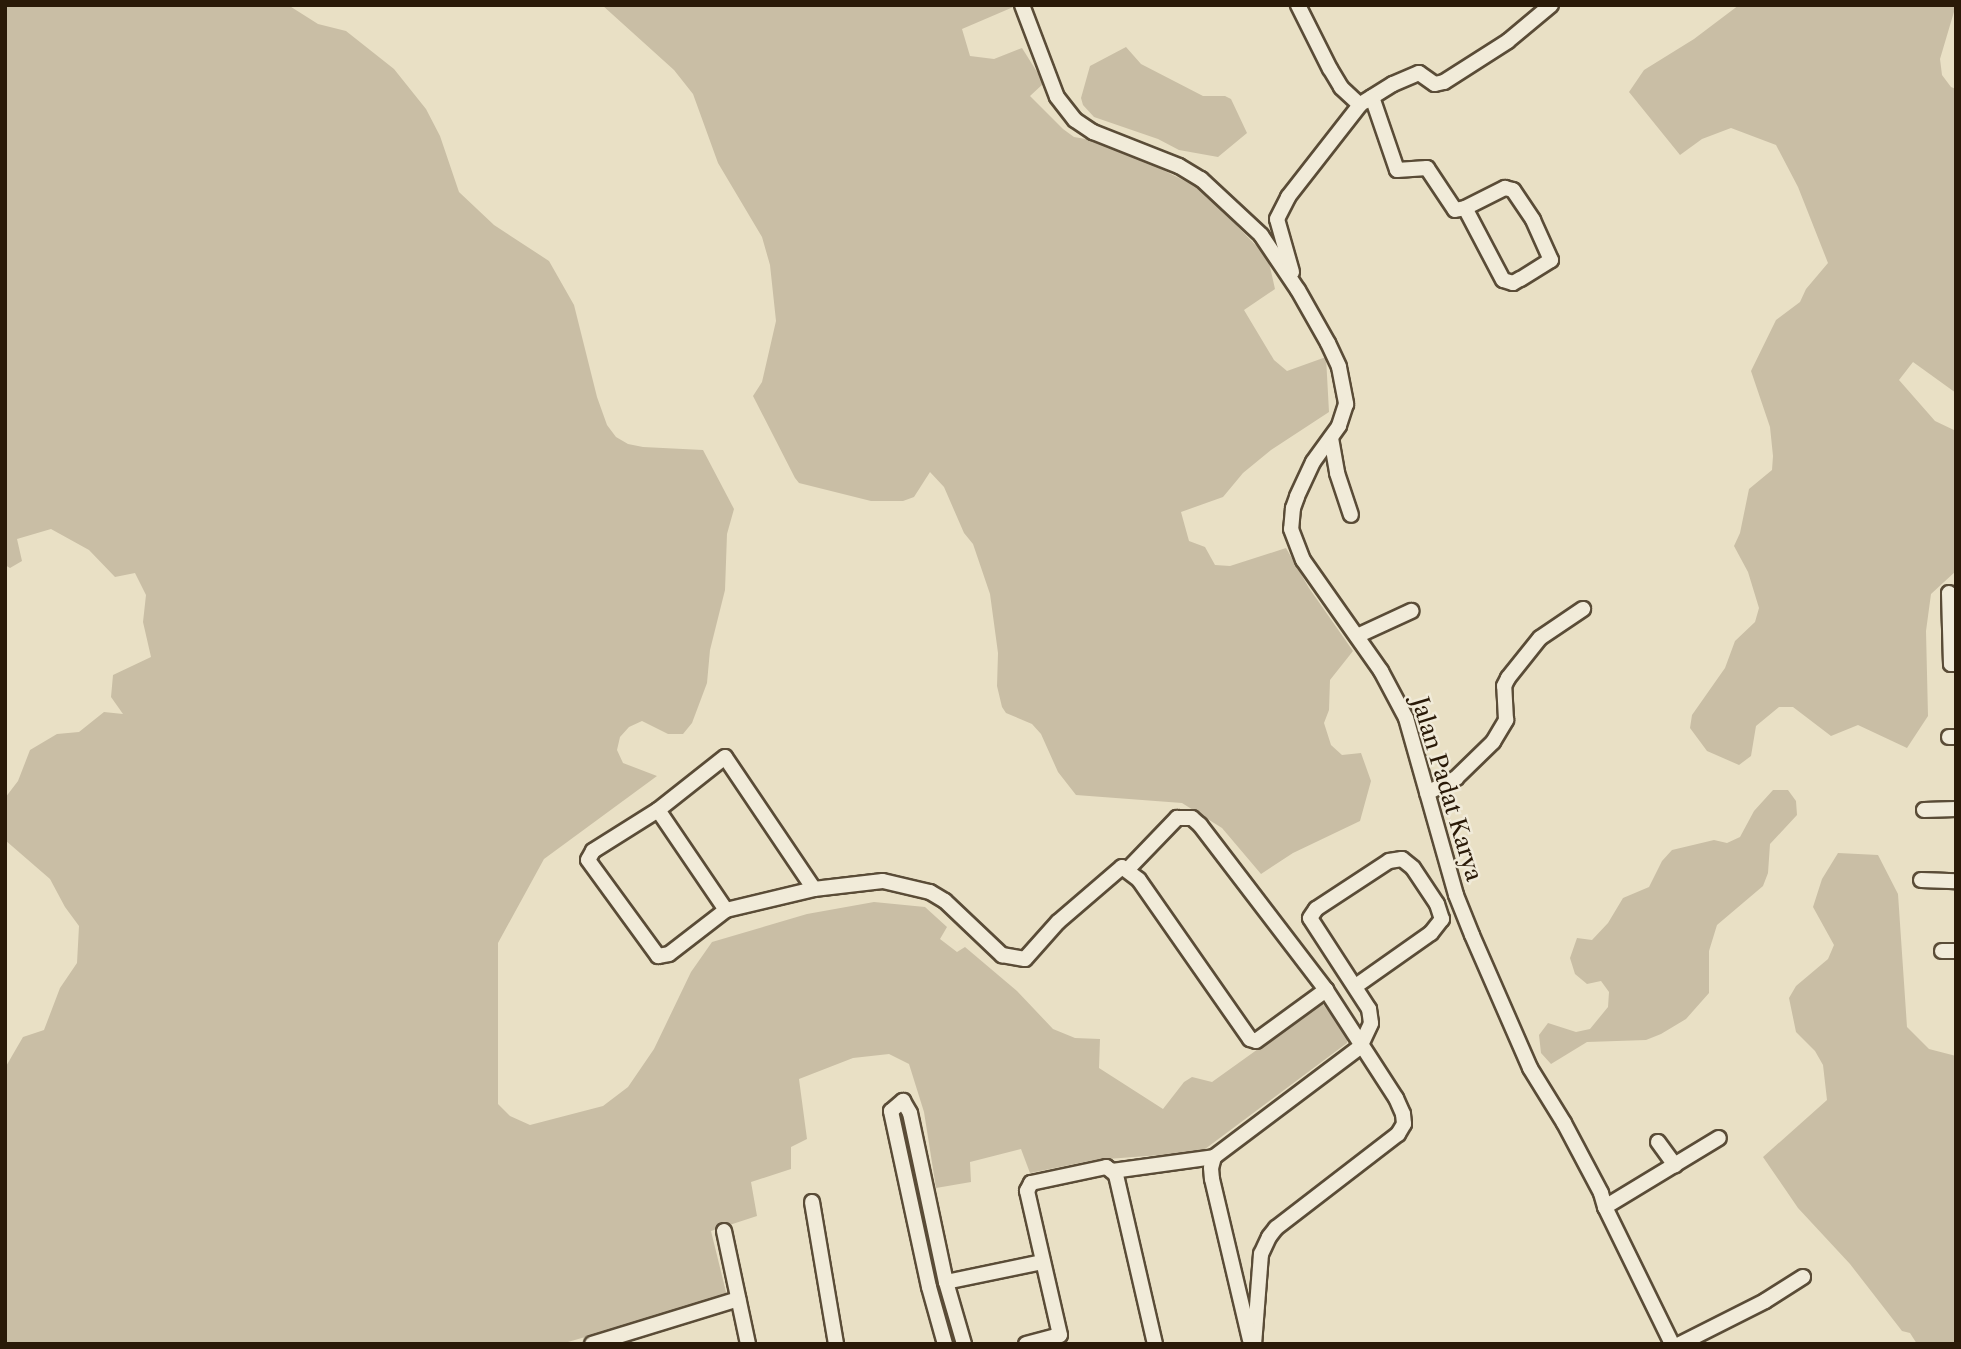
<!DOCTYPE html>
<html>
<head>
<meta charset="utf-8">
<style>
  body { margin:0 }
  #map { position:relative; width:1961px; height:1349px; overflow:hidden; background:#e9e0c5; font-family:"Libre Caslon Text",serif }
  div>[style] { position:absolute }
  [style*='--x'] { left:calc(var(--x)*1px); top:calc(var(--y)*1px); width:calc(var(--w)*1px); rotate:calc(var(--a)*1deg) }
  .green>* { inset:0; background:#c9bea5 }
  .roads { filter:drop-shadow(2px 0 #5a4c37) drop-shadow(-2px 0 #5a4c37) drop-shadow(0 2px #5a4c37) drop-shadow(0 -2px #5a4c37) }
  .street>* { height:14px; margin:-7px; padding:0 7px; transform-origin:7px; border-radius:7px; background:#f1ebd9 }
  span { translate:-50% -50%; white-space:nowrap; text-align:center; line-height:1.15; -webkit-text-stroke:5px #f1ebd9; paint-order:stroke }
  .street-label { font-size:23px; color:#2a1a08 }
  .frame { position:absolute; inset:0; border:7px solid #2a1a08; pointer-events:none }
</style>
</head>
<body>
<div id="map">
  <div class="green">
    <i style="clip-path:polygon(5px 5px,288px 5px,318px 24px,346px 31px,394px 69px,426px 109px,440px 136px,459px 192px,494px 225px,549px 261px,574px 305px,597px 397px,607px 425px,616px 437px,628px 444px,643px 447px,703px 450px,734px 509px,727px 534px,725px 590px,710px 650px,707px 683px,692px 723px,683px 734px,668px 734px,642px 721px,629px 727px,620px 737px,617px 750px,623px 763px,657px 776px,544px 859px,498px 943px,498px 1104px,510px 1116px,530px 1125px,603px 1106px,628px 1087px,654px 1049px,691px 972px,712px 942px,807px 914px,874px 902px,925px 907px,947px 927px,940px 939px,957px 952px,965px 947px,1017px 991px,1053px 1029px,1075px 1038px,1100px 1039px,1099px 1068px,1163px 1109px,1184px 1082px,1192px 1077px,1212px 1082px,1322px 1003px,1347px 1035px,1347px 1043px,1201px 1152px,1094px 1160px,1030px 1173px,1021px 1149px,970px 1162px,971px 1182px,936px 1188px,924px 1112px,909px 1064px,889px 1054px,853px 1058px,799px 1079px,807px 1139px,791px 1147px,791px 1169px,751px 1182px,757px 1216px,711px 1231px,727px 1296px,561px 1344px,5px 1344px,5px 1068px,23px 1037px,44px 1030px,60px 988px,77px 963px,79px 926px,65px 907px,50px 879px,5px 840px,5px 798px,18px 781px,30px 750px,57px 734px,79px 732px,104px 712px,123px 714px,111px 697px,113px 675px,151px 657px,143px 622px,146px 595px,135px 573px,115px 577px,89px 550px,51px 529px,17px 539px,22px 561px,10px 568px,5px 565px)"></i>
    <i style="clip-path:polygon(602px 5px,1018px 5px,962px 29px,970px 56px,994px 59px,1022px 48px,1044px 83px,1030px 96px,1063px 129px,1074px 137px,1103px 142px,1137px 157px,1197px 187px,1242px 231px,1268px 258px,1275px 289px,1244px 310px,1274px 360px,1287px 371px,1326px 357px,1329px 412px,1271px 450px,1243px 473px,1223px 497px,1181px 512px,1189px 541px,1205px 547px,1215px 565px,1230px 566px,1286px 548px,1309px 588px,1353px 651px,1330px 680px,1329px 710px,1324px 723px,1331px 745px,1342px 755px,1361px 753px,1371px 781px,1360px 821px,1293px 853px,1261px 874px,1222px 828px,1182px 803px,1076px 795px,1058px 772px,1041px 734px,1032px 724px,1006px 713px,1002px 707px,997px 686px,998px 653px,990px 594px,973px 544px,964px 533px,944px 487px,930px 472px,914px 497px,903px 501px,871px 501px,799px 483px,795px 478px,753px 396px,762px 382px,776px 321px,770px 265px,762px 237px,718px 163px,693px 94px,674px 70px)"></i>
    <i style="clip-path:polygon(1739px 5px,1956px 5px,1940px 59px,1942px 75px,1951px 87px,1956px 89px,1956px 393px,1913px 362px,1899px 380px,1935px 421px,1956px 431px,1956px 571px,1931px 594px,1926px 631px,1928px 716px,1907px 748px,1858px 725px,1831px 736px,1793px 707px,1779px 707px,1756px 726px,1751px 756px,1739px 765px,1707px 751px,1690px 728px,1692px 715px,1725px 668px,1735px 641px,1755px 622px,1759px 608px,1748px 572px,1734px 546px,1740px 533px,1749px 489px,1772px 470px,1773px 456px,1770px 427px,1751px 371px,1776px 320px,1800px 302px,1806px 289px,1828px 263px,1798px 187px,1776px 145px,1731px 128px,1702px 139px,1680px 155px,1629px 92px,1644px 70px,1694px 39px)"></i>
    <i style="clip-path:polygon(1126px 47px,1141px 64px,1203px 96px,1225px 96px,1231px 99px,1247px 133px,1218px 157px,1179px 150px,1158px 139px,1094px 117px,1083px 105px,1081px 98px,1090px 66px)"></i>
    <i style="clip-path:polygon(1773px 790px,1788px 790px,1796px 801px,1797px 815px,1770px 844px,1768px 873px,1763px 886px,1717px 925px,1709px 951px,1709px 993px,1686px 1019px,1661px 1034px,1646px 1040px,1587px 1042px,1551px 1064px,1541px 1053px,1539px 1035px,1548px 1023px,1576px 1032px,1590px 1029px,1608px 1007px,1609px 992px,1601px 981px,1587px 984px,1575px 974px,1570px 958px,1577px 938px,1592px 940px,1608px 923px,1623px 898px,1649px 887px,1662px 861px,1672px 850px,1714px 840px,1727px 843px,1740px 837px,1754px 811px)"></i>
    <i style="clip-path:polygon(1838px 853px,1878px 855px,1898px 894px,1907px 1027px,1929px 1049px,1956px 1056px,1956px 1344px,1917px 1344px,1910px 1333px,1902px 1331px,1850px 1264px,1798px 1208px,1763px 1157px,1827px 1100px,1823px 1065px,1815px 1051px,1796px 1032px,1789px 998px,1796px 986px,1828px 959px,1834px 945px,1813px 907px,1822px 879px)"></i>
  </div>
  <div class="roads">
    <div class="street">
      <i style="--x:1022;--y:5;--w:98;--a:69.2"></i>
      <i style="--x:1057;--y:97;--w:29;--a:52"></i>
      <i style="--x:1075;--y:120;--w:22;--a:34"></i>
      <i style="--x:1093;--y:132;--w:92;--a:21.6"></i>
      <i style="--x:1179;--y:166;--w:26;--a:31"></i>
      <i style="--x:1201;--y:179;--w:82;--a:43"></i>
      <i style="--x:1261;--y:235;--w:66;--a:56.1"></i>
      <i style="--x:1298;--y:290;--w:61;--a:60.5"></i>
      <i style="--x:1328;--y:343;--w:26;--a:65"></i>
      <i style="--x:1339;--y:367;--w:38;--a:79"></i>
      <i style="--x:1346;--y:404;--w:23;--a:108"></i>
      <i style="--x:1339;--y:426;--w:44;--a:125.8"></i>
      <i style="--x:1313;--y:462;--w:38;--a:115"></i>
      <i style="--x:1297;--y:497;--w:12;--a:110"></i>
      <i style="--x:1293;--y:508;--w:21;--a:95"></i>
      <i style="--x:1291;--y:529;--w:33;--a:69"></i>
      <i style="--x:1303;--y:560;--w:136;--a:54.9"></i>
      <i style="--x:1381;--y:671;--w:53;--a:62"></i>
      <i style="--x:1406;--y:718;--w:184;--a:74.2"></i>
      <i style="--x:1456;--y:895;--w:43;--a:68.2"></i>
      <i style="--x:1472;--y:935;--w:145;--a:66.4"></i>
      <i style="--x:1530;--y:1068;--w:65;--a:58.3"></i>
      <i style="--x:1564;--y:1123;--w:79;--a:62.1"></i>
      <i style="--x:1601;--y:1193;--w:15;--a:74"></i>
      <i style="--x:1605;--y:1207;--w:153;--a:63.9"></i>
      <i style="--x:1372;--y:97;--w:77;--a:71.1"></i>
      <i style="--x:1397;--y:170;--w:30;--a:-4"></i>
      <i style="--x:1427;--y:168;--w:50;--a:56.3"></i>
      <i style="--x:1455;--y:210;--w:10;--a:-11"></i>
      <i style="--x:1465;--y:208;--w:45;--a:-26.6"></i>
      <i style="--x:1505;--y:188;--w:8;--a:14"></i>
      <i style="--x:1513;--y:190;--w:36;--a:56"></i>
      <i style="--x:1533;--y:220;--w:44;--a:65.8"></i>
      <i style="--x:1551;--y:260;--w:36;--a:148"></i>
      <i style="--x:1520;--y:279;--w:8;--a:150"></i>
      <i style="--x:1513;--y:283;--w:10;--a:-163"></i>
      <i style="--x:1503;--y:280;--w:81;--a:-117.8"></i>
      <i style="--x:1364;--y:102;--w:34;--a:-32"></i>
      <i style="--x:1393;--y:84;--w:28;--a:-23"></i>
      <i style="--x:1419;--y:73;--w:19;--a:35"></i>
      <i style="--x:1435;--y:84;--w:9;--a:-13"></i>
      <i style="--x:1444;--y:82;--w:76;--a:-32.6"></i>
      <i style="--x:1508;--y:41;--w:56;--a:-39.9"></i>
      <i style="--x:1292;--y:272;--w:55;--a:-105.8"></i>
      <i style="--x:1277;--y:219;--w:25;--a:-63"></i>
      <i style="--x:1288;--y:197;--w:117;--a:-52"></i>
      <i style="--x:1360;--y:105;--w:26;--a:-137"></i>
      <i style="--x:1341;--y:87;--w:21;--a:-121"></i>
      <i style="--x:1330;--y:69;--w:72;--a:-116.6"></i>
      <i style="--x:1331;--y:438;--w:36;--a:80"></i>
      <i style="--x:1337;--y:473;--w:44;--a:71.6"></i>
      <i style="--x:1949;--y:593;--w:71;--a:88.4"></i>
      <i style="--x:1951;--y:664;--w:5;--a:0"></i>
      <i style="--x:1357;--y:636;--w:60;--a:-24.8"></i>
      <i style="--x:1949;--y:737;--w:7;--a:0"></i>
      <i style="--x:1427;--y:793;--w:33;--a:-27"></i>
      <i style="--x:1456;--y:778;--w:52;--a:-44.2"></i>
      <i style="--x:1493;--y:742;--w:26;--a:-59"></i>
      <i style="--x:1506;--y:720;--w:34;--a:-93"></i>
      <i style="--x:1504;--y:686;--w:9;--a:-63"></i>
      <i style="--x:1508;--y:678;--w:51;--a:-51.3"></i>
      <i style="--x:1540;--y:638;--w:52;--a:-34"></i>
      <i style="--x:658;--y:810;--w:121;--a:55.8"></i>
      <i style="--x:1924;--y:810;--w:32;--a:-2"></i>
      <i style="--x:1128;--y:869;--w:71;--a:-46.1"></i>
      <i style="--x:1177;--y:818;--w:15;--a:0"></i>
      <i style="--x:1192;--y:818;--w:11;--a:41"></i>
      <i style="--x:1200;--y:825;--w:208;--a:52.6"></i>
      <i style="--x:1326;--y:990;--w:129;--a:57.1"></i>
      <i style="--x:1396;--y:1098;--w:17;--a:66"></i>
      <i style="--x:1403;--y:1114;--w:10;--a:84"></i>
      <i style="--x:1404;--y:1124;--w:12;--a:121"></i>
      <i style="--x:1398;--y:1134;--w:154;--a:142.4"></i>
      <i style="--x:1276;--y:1228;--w:11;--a:128"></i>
      <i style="--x:1269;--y:1237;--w:19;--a:115"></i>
      <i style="--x:1261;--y:1254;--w:90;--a:94.4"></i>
      <i style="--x:1921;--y:880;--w:35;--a:2"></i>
      <i style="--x:814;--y:889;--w:159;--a:-124"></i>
      <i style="--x:725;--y:757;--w:85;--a:141.7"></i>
      <i style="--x:658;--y:810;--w:77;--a:147.8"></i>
      <i style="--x:593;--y:851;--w:10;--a:119"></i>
      <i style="--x:588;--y:860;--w:119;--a:53.9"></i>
      <i style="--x:658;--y:956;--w:11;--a:-10"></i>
      <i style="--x:669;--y:954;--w:72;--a:-37.7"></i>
      <i style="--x:726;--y:910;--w:90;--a:-13.4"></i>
      <i style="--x:814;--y:889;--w:69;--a:-6.6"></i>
      <i style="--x:883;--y:881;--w:48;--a:13.2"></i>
      <i style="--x:930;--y:892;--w:17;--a:31"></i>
      <i style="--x:945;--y:901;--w:79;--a:43.5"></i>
      <i style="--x:1002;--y:955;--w:23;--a:10"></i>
      <i style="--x:1025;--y:959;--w:50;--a:-48.3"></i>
      <i style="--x:1058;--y:922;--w:84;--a:-40.7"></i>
      <i style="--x:1122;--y:867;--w:21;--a:37"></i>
      <i style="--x:1139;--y:880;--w:194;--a:55.1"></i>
      <i style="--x:1250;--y:1039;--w:6;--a:18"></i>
      <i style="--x:1256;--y:1041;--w:87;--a:-36.1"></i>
      <i style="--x:1942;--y:951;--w:14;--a:0"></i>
      <i style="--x:1658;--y:1142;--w:29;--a:54"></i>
      <i style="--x:1214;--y:1157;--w:11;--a:105"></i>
      <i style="--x:1211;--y:1168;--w:11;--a:85"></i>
      <i style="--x:1212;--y:1179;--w:165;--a:76.7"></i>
      <i style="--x:1112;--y:1171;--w:6;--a:45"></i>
      <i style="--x:1116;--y:1175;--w:173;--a:77"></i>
      <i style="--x:812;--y:1202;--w:144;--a:80.4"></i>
      <i style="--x:1605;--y:1207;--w:133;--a:-31.2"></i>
      <i style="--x:724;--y:1231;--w:116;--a:78"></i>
      <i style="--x:946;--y:1282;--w:99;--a:-11.7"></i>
      <i style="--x:592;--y:1344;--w:153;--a:-17.1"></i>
      <i style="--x:945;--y:1344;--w:59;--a:-105.7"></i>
      <i style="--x:929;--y:1287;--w:180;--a:-102.2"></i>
      <i style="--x:891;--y:1111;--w:16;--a:-40"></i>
      <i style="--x:903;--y:1101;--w:14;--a:60"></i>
      <i style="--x:910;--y:1113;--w:173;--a:78"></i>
      <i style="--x:946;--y:1282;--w:65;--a:73.8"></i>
      <i style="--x:1026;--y:1344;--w:35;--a:-15"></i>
      <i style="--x:1060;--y:1335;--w:148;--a:-102.9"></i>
      <i style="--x:1027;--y:1191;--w:9;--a:-63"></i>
      <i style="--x:1031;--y:1183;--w:77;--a:-12"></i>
      <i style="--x:1106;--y:1167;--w:7;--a:34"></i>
      <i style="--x:1112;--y:1171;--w:103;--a:-7.8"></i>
      <i style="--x:1214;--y:1157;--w:183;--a:-37"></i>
      <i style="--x:1360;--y:1047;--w:26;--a:-65"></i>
      <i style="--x:1371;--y:1023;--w:14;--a:-98"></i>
      <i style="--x:1369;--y:1009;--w:108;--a:-123"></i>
      <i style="--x:1310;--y:918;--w:11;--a:-56"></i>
      <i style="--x:1316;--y:909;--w:87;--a:-33.3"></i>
      <i style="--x:1389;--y:861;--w:13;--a:-9"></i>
      <i style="--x:1402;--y:859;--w:14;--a:39"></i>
      <i style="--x:1413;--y:868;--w:43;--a:56.3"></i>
      <i style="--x:1437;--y:904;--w:16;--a:72"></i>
      <i style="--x:1442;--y:919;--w:18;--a:128"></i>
      <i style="--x:1431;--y:933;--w:92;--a:144.8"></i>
      <i style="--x:1680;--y:1344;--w:95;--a:-26.8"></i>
      <i style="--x:1765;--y:1301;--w:45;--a:-32.3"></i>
    </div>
  </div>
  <div class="street-label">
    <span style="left:1447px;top:789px;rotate:73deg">Jalan Padat Karya</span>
  </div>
  <div class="frame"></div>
</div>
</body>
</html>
